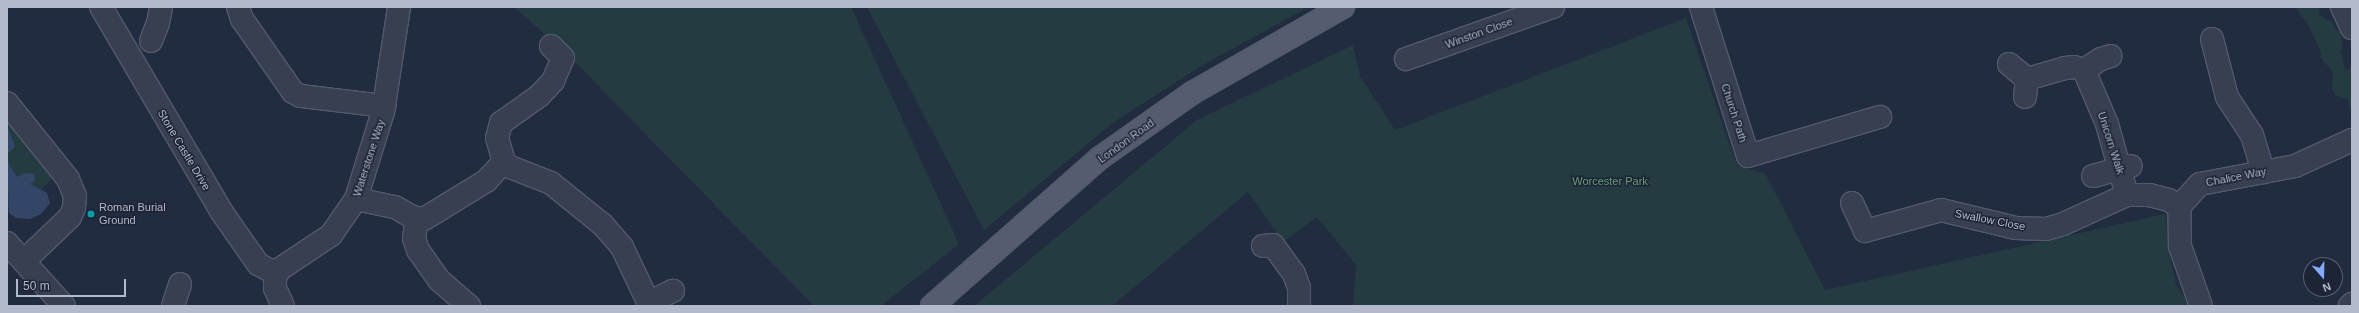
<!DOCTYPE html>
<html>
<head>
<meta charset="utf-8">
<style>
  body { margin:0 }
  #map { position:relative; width:2359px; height:313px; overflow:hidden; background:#222c40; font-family:Helvetica,sans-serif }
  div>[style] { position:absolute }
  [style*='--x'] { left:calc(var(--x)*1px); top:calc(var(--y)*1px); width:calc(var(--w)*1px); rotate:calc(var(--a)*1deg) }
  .green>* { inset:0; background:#243b41 }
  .water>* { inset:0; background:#344668 }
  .roads { filter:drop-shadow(1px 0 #525a6b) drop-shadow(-1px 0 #525a6b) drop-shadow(0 1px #525a6b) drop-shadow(0 -1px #525a6b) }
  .minor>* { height:22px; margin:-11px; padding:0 11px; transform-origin:11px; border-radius:11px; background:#373f50 }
  .major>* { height:22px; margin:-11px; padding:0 11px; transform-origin:11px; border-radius:11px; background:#545d70 }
  .dots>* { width:11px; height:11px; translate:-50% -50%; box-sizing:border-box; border:2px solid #1c2435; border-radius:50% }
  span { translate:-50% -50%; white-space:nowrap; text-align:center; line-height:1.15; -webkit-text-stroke:3px #1c2435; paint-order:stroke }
  .street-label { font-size:11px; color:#b3bacb }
  .park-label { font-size:11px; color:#689d79 }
  .poi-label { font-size:11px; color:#b3bacb }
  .left { translate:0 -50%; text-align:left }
  .frame { position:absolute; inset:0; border:8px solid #b3bacb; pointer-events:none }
  .north { position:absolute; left:2303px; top:257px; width:40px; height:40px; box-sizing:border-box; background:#1c2435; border:1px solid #586071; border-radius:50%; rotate:160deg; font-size:11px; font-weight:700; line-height:16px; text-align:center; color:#b3bacb }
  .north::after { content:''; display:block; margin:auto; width:14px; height:18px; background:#83a8ff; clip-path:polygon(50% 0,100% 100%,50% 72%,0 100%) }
  .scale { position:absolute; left:16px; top:279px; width:110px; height:18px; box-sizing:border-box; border:2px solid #b3bacb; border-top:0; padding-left:5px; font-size:12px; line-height:14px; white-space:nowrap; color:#b3bacb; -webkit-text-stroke:3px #1c2435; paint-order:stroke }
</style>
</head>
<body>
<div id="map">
  <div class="green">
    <i style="clip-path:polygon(514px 7px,851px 7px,959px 244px,881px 306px,814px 306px,564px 51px)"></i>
    <i style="clip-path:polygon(867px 7px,1309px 7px,1203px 65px,1114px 122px,984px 230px)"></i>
    <i style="clip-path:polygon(2296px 7px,2320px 7px,2319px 15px,2332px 22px,2335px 29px,2340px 32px,2343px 49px,2338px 53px,2342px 53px,2345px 70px,2352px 68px,2352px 108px,2350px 109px,2348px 99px,2336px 96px,2332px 89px,2333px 72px,2321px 58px,2321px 52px,2309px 27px)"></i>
    <i style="clip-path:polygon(1686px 18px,1737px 166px,1765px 173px,1825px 290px,2165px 214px,2170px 257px,2176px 284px,2190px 306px,1353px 306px,1356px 265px,1317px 217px,1283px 242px,1248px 192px,1112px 306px,974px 306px,1197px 120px,1353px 45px,1360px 76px,1395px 130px)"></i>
    <i style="clip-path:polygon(7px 112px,57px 173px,20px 213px,7px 207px)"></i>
  </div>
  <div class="water">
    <i style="clip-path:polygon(7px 125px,15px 147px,7px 154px)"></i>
    <i style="clip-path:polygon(7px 161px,17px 177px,24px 173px,34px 174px,35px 181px,30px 184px,47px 193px,50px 203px,41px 214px,30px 219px,16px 218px,9px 213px)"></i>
  </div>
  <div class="roads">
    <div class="minor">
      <i style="--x:101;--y:7;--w:237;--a:59.5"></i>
      <i style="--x:221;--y:211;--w:65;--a:55.1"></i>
      <i style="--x:258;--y:264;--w:21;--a:29"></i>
      <i style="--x:238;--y:7;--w:13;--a:72"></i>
      <i style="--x:242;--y:19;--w:89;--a:55.1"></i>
      <i style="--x:293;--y:92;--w:9;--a:27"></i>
      <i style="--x:301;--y:96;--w:84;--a:6.9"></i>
      <i style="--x:1701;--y:7;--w:156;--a:72.5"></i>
      <i style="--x:1748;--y:156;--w:138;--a:-16.5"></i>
      <i style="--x:2342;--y:7;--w:23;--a:65"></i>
      <i style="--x:2212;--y:39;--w:60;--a:75.5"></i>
      <i style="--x:2227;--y:97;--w:45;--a:56.7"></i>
      <i style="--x:2252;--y:135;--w:39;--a:73"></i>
      <i style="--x:151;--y:41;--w:19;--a:-69"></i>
      <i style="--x:158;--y:23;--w:16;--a:-79"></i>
      <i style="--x:1406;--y:59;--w:156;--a:-19.5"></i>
      <i style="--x:2009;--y:64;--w:23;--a:40"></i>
      <i style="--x:2084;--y:70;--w:59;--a:66.9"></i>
      <i style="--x:2107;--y:124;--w:74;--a:74.3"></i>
      <i style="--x:2084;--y:70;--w:20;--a:-33"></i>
      <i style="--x:2101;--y:59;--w:10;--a:-17"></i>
      <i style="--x:2025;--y:97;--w:18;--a:-84"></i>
      <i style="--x:2027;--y:79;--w:40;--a:-16"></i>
      <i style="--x:2065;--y:68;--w:9;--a:-6"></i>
      <i style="--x:2074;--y:67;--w:10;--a:17"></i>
      <i style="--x:7;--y:103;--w:97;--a:51.2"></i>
      <i style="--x:68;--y:179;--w:18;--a:68"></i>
      <i style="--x:75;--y:196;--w:12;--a:95"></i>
      <i style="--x:74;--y:208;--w:10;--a:114"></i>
      <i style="--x:70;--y:217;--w:64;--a:136.3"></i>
      <i style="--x:504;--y:162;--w:8;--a:40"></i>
      <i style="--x:510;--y:167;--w:44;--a:21.3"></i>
      <i style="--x:551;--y:183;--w:67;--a:38.9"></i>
      <i style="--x:603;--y:225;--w:29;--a:49"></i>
      <i style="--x:622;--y:247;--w:65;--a:64.6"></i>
      <i style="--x:2093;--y:176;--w:39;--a:-15"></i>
      <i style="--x:356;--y:199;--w:40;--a:12"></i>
      <i style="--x:395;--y:207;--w:20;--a:30"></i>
      <i style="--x:412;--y:217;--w:12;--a:9"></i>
      <i style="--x:424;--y:219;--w:73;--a:-31.5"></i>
      <i style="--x:486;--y:181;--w:26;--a:-47"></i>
      <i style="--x:504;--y:162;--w:25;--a:-106"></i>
      <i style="--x:497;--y:138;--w:16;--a:-75"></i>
      <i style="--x:501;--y:123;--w:47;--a:-35.4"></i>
      <i style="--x:539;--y:96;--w:21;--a:-47"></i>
      <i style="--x:553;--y:81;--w:25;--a:-67"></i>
      <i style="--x:563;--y:58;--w:17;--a:-135"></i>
      <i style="--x:1852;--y:203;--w:31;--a:65"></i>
      <i style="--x:1865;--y:231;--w:79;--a:-15.4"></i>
      <i style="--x:1941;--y:210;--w:77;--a:13.5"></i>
      <i style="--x:2016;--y:228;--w:30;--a:2"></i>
      <i style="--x:2046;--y:229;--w:18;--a:-16"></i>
      <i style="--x:2063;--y:224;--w:70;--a:-24.4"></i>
      <i style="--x:2127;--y:195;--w:22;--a:0"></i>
      <i style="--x:2149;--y:195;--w:21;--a:14"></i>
      <i style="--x:2169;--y:200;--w:12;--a:35"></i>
      <i style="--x:417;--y:219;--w:19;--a:99"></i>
      <i style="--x:414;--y:238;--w:13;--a:72"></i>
      <i style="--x:418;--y:250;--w:37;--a:55"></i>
      <i style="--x:439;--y:280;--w:40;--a:41"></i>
      <i style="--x:7;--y:243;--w:85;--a:47.9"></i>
      <i style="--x:1263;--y:246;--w:10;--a:-6"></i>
      <i style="--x:1273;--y:245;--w:36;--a:54"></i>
      <i style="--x:1294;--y:274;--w:15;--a:70"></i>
      <i style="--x:1299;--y:288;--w:18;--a:90"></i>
      <i style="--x:648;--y:303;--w:28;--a:-26"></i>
      <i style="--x:173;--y:306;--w:23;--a:-72"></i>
      <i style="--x:283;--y:306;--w:20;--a:-114"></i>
      <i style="--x:275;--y:288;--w:11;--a:-90"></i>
      <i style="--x:275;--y:277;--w:9;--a:-58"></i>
      <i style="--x:280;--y:269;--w:61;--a:-33.7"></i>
      <i style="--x:331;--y:235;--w:44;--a:-55.2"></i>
      <i style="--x:356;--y:199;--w:91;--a:-72.8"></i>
      <i style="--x:383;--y:112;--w:106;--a:-81.3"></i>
      <i style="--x:2201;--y:306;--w:64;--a:-109.3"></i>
      <i style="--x:2180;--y:246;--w:39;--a:-91"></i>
      <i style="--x:2179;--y:207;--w:31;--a:-48"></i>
      <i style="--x:2200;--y:184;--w:97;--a:-10.7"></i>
      <i style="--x:2295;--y:166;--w:63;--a:-24.5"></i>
      <i style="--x:2350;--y:306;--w:3;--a:-45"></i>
    </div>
    <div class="major">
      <i style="--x:932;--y:306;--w:224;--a:-41.4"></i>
      <i style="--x:1100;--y:158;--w:113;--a:-35.2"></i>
      <i style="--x:1192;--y:93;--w:174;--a:-29.7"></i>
    </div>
  </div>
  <div class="dots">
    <i style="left:91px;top:214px;background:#0f9aa8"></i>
  </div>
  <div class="street-label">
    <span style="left:1479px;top:33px;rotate:-20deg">Winston Close</span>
    <span style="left:1734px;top:113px;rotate:72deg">Church Path</span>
    <span style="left:1126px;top:141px;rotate:-36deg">London Road</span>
    <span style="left:2111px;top:143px;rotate:72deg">Unicorn Walk</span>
    <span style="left:184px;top:150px;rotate:59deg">Stone Castle Drive</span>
    <span style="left:369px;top:158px;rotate:-72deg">Waterstone Way</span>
    <span style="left:2236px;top:177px;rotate:-11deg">Chalice Way</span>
    <span style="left:1990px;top:220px;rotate:11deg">Swallow Close</span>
  </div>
  <div class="park-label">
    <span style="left:1610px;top:181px">Worcester Park</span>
  </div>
  <div class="poi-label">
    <span class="left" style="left:99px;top:214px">Roman Burial<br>Ground</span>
  </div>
  <div class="frame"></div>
  <div class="north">N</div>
  <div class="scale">50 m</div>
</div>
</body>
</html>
